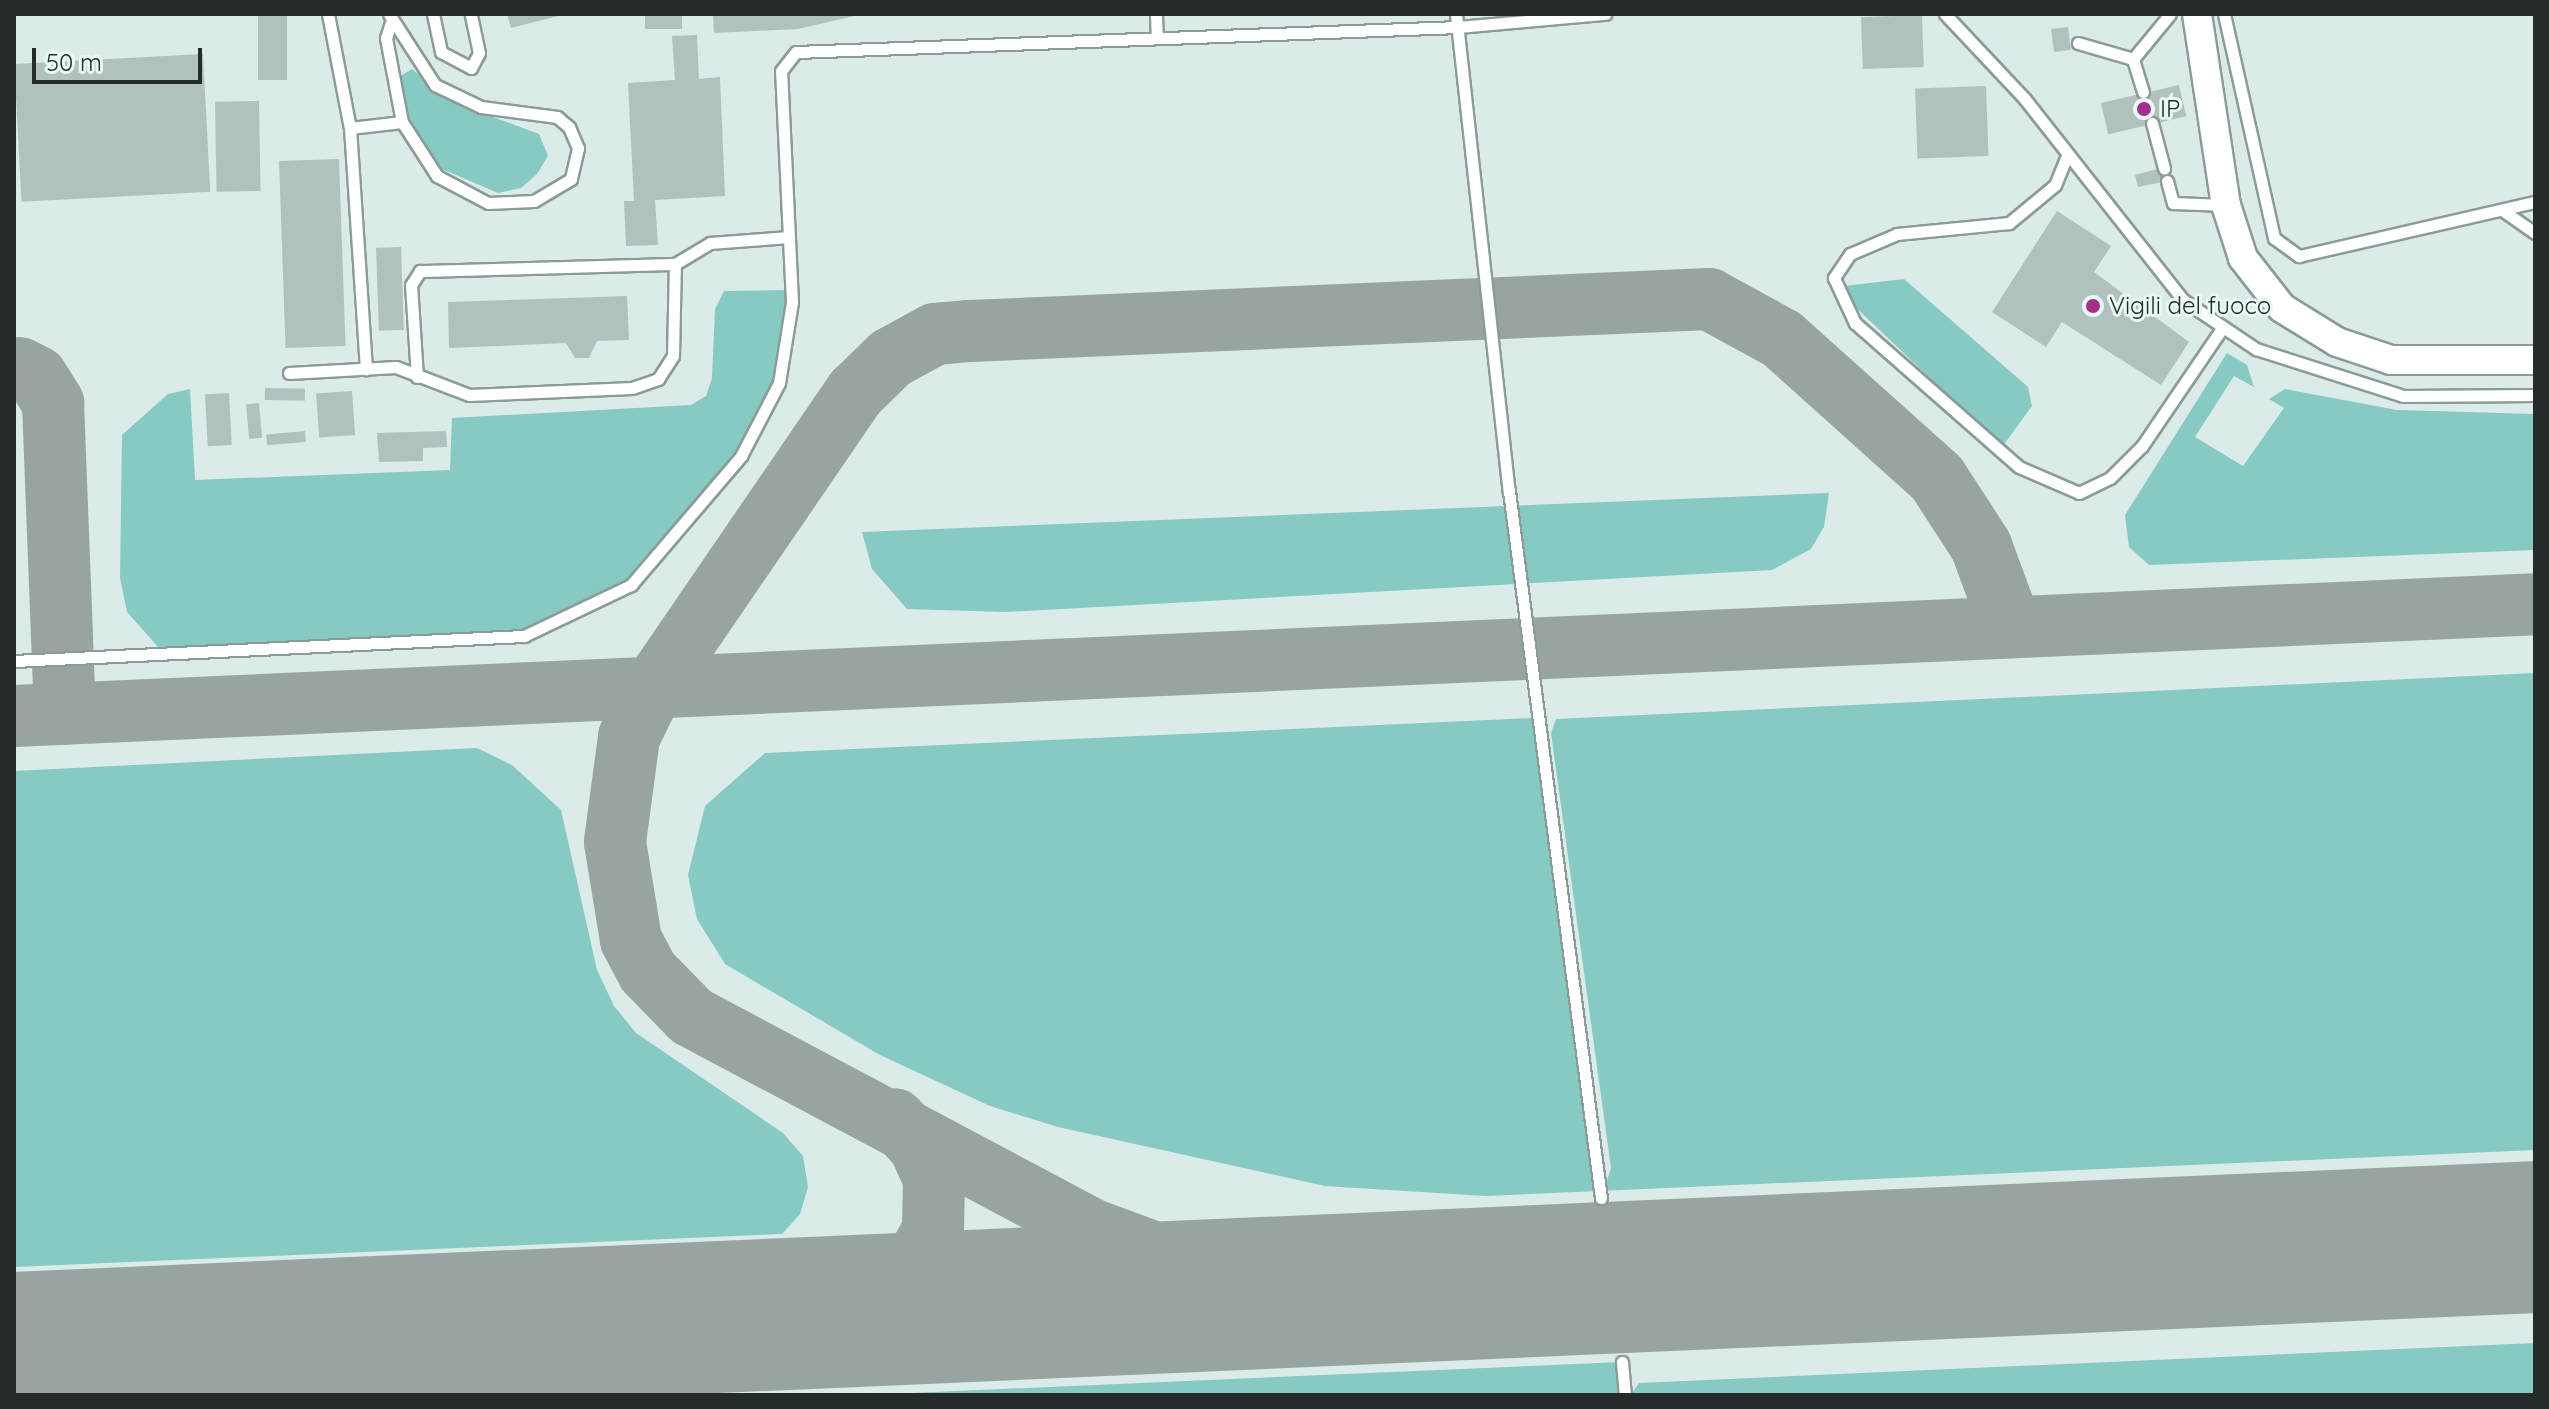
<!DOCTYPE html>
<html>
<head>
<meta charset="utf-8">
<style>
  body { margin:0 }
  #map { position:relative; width:2549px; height:1409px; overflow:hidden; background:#daebe9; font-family:Quicksand,sans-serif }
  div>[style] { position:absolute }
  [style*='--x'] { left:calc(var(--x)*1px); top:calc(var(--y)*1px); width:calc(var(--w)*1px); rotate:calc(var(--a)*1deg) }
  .green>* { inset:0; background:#87c9c3 }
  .taxiway>* { height:62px; margin:-31px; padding:0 31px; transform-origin:31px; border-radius:31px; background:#97a4a2 }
  .runway>* { height:152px; margin:-76px; padding:0 76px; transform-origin:76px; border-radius:76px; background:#97a4a2 }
  .building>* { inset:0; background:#b1c1c0; transform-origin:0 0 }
  .roads { filter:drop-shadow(2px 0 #8b9b9a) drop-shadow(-2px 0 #8b9b9a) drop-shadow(0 2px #8b9b9a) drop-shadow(0 -2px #8b9b9a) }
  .service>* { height:11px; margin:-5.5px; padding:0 5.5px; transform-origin:5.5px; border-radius:5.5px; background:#fff }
  .tertiary>* { height:28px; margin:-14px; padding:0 14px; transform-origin:14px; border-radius:14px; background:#fff }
  .dots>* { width:22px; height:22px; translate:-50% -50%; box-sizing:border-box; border:4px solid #e7f8f6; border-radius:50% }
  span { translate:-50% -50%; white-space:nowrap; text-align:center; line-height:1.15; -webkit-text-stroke:6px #e7f8f6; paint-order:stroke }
  .poi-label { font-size:24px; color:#242b2a }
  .left { translate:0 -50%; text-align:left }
  .frame { position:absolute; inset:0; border:16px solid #242b2a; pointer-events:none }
  .scale { position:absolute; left:32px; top:48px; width:170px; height:36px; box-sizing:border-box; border:4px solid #242b2a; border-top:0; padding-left:10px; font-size:24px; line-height:28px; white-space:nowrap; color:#242b2a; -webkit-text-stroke:6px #e7f8f6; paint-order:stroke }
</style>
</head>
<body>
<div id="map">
  <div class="green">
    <i style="clip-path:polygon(412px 69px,452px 102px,539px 134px,548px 156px,537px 174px,521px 188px,498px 193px,435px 166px,407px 120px,397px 78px)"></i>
    <i style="clip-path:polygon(1904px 279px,2028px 387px,2032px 406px,2002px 447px,1845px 297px,1844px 286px)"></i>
    <i style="clip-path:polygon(789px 290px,783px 365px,730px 467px,629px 582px,520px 635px,160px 649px,127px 612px,120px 578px,122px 435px,168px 394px,190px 389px,195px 480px,450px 470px,452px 418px,691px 405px,706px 396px,712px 378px,715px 309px,724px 291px)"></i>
    <i style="clip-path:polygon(2227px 353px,2247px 365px,2254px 387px,2234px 376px,2195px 437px,2243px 466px,2284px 408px,2269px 399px,2285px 389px,2397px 410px,2535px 414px,2535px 550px,2149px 565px,2129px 547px,2125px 515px)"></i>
    <i style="clip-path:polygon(1829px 493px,1824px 527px,1811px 549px,1772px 570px,1006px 612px,907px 609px,872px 569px,862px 532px)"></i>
    <i style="clip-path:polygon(2535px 673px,2535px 1150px,1486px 1196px,1325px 1186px,1058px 1127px,990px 1106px,880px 1055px,725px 964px,697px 919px,688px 875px,705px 806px,765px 753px,1533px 718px,1594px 1181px,1606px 1184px,1611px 1168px,1551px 733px,1556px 719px)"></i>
    <i style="clip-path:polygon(477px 748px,512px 765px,561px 810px,597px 970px,614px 1006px,636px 1033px,783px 1133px,803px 1156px,808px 1187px,800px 1214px,782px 1234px,14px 1267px,14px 771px)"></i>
    <i style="clip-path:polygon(2535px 1343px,2535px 1395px,1631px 1395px,1639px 1383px)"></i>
    <i style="clip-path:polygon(1622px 1362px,1625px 1395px,865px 1395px)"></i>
  </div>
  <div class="taxiway">
    <i style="--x:20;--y:368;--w:19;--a:28"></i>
    <i style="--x:37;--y:377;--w:31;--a:58"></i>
    <i style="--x:53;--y:403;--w:311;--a:87.8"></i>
    <i style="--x:14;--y:716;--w:2523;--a:-2.54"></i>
    <i style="--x:1307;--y:1291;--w:67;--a:-174"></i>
    <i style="--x:1240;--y:1284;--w:157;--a:-159.8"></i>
    <i style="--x:1093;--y:1230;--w:455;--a:-152"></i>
    <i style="--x:691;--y:1016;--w:62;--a:-134.3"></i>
    <i style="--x:648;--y:972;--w:36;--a:-118"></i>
    <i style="--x:631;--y:940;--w:99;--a:-99.3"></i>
    <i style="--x:615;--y:842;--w:106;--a:-82.4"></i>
    <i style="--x:629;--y:737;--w:55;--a:-63.9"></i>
    <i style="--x:653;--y:688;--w:359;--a:-55.6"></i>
    <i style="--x:856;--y:392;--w:49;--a:-44.2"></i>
    <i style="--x:891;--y:358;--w:50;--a:-28.6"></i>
    <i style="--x:935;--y:334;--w:35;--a:-5"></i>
    <i style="--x:970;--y:331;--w:740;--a:-2.48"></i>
    <i style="--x:1709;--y:299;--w:83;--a:28.7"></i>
    <i style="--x:1782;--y:339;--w:208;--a:41.9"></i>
    <i style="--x:1937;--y:478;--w:81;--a:57.1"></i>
    <i style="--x:1981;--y:546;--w:86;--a:69.7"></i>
    <i style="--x:857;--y:1311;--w:55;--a:-30.8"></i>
    <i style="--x:904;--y:1283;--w:60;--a:-61.3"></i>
    <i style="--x:933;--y:1230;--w:51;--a:-88.9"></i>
    <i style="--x:934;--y:1179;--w:36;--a:-114"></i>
    <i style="--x:919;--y:1146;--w:36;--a:-132"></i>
  </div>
  <div class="runway">
    <i style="--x:14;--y:1348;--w:2523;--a:-2.52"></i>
  </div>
  <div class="building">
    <i style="left:258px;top:14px;width:29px;height:66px"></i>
    <i style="clip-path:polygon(507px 14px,563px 14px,563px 15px,511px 28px)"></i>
    <i style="left:645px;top:14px;width:37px;height:15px"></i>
    <i style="clip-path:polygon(713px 14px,854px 14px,854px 16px,798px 29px,714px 33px)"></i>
    <i style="left:1922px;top:15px;width:52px;height:61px;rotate:88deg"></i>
    <i style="left:2068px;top:27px;width:23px;height:17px;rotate:83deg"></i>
    <i style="clip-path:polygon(697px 35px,699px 79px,720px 77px,725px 196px,655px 200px,658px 245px,626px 246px,624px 201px,634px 201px,628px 83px,675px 80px,672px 36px)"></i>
    <i style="left:203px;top:54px;width:138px;height:189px;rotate:87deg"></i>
    <i style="left:2179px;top:85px;width:32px;height:80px;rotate:77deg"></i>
    <i style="left:1986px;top:86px;width:70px;height:71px;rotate:88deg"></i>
    <i style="left:259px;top:101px;width:90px;height:44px;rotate:89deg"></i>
    <i style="left:339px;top:159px;width:187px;height:60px;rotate:88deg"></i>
    <i style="clip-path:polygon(2169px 166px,2172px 180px,2138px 187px,2135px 175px)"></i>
    <i style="clip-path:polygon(2057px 211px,2111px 246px,2094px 272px,2189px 342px,2161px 385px,2062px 322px,2046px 347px,1992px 312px)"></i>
    <i style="left:401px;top:247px;width:83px;height:25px;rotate:88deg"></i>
    <i style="clip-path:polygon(627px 296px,629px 340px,597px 341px,589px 358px,575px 358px,566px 343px,449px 348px,448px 302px)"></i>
    <i style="left:265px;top:388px;width:40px;height:12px;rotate:1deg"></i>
    <i style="left:352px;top:391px;width:44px;height:36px;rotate:86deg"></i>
    <i style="left:229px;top:393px;width:52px;height:24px;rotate:87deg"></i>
    <i style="left:259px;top:403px;width:35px;height:13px;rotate:85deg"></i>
    <i style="left:305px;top:431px;width:11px;height:39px;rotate:85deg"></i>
    <i style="clip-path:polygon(446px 431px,447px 447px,423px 448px,423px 461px,379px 462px,377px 433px)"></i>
  </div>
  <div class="roads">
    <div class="service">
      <i style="--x:328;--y:14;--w:116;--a:79.1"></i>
      <i style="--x:350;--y:128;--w:242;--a:86.2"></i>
      <i style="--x:389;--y:14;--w:85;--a:57.1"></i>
      <i style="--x:435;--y:85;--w:51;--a:25.6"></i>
      <i style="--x:481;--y:107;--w:77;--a:7.5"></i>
      <i style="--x:557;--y:117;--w:16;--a:40"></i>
      <i style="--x:569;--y:127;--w:23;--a:67"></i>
      <i style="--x:578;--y:148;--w:32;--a:103"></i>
      <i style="--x:571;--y:179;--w:43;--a:149.3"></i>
      <i style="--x:534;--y:201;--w:46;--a:177.5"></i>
      <i style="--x:488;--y:203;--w:58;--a:-152.1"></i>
      <i style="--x:437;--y:176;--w:64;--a:-122.9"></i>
      <i style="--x:402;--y:122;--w:86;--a:-100.8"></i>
      <i style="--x:386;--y:38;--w:16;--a:-72"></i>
      <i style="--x:433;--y:14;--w:39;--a:78"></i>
      <i style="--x:441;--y:52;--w:34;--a:28"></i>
      <i style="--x:471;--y:68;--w:17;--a:-62"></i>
      <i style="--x:479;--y:53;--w:40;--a:-102"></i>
      <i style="--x:1156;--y:14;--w:24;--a:88"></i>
      <i style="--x:1456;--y:14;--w:480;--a:83.7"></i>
      <i style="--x:1509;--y:491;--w:713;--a:82.59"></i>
      <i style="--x:1945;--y:14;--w:115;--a:46.8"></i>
      <i style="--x:2024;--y:98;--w:257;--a:51.8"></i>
      <i style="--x:2183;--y:300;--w:88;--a:33.9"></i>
      <i style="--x:2256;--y:349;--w:154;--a:17.7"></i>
      <i style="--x:2403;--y:396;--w:132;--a:-0.4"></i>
      <i style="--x:2224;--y:14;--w:230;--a:77.4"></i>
      <i style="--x:2274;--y:238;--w:31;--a:36"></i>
      <i style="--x:2299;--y:256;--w:242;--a:-12.9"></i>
      <i style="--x:2078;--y:43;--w:57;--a:16.2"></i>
      <i style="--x:2143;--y:92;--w:34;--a:-107"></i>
      <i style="--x:2133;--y:59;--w:58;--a:-50.6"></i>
      <i style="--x:2152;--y:123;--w:47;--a:75.1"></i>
      <i style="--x:350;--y:128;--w:52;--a:-6.6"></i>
      <i style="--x:2066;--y:158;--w:29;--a:112"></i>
      <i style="--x:2055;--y:185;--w:60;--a:140.4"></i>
      <i style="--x:2009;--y:223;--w:113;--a:174.4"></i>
      <i style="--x:1897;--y:234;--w:51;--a:156.9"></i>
      <i style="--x:1850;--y:254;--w:29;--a:124"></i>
      <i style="--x:1834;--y:278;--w:50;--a:65"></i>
      <i style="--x:1855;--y:323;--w:218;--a:41.3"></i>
      <i style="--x:2019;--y:467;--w:65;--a:23.4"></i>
      <i style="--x:2079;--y:493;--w:34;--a:-26"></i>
      <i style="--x:2110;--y:478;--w:45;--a:-45"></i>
      <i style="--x:2142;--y:446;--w:144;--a:-55.8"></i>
      <i style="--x:2167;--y:181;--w:23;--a:75"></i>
      <i style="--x:2173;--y:203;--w:52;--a:2.2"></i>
      <i style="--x:2505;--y:212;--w:37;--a:35"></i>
      <i style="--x:289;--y:373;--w:107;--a:-3.2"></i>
      <i style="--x:396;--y:367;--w:78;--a:21"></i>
      <i style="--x:469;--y:395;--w:163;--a:-2.5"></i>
      <i style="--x:632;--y:388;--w:28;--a:-19"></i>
      <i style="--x:658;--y:379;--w:27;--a:-57"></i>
      <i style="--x:673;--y:356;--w:92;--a:-88.8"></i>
      <i style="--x:675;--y:264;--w:41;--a:-31"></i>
      <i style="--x:710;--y:243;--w:79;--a:-4.3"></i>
      <i style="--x:417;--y:377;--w:92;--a:-93.7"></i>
      <i style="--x:411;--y:285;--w:17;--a:-57"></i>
      <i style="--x:420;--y:271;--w:255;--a:-1.6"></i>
      <i style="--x:14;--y:661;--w:511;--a:-2.81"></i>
      <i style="--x:524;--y:636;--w:119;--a:-25.5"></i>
      <i style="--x:631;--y:585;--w:170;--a:-49.5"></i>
      <i style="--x:741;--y:456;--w:82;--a:-62.5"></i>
      <i style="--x:779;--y:383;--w:82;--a:-80.9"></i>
      <i style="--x:792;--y:302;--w:231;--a:-92.7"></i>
      <i style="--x:781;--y:71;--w:24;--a:-52"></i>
      <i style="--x:796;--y:52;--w:662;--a:-2.16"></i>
      <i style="--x:1458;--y:27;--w:148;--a:-5.1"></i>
      <i style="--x:1622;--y:1362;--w:33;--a:85"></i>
    </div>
    <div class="tertiary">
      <i style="--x:2197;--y:14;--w:193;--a:81.4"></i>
      <i style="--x:2226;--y:205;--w:56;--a:72.2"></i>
      <i style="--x:2243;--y:258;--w:63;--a:52"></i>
      <i style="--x:2282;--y:308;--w:65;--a:31.7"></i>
      <i style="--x:2337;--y:342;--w:57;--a:18.4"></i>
      <i style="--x:2391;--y:360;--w:144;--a:0"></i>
    </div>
  </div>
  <div class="dots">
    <i style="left:2144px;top:109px;background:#a52f88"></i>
    <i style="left:2093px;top:306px;background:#a52f88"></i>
  </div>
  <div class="poi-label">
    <span class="left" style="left:2160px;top:109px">IP</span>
    <span class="left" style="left:2109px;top:306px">Vigili del fuoco</span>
  </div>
  <div class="frame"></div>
  <div class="scale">50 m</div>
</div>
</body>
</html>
